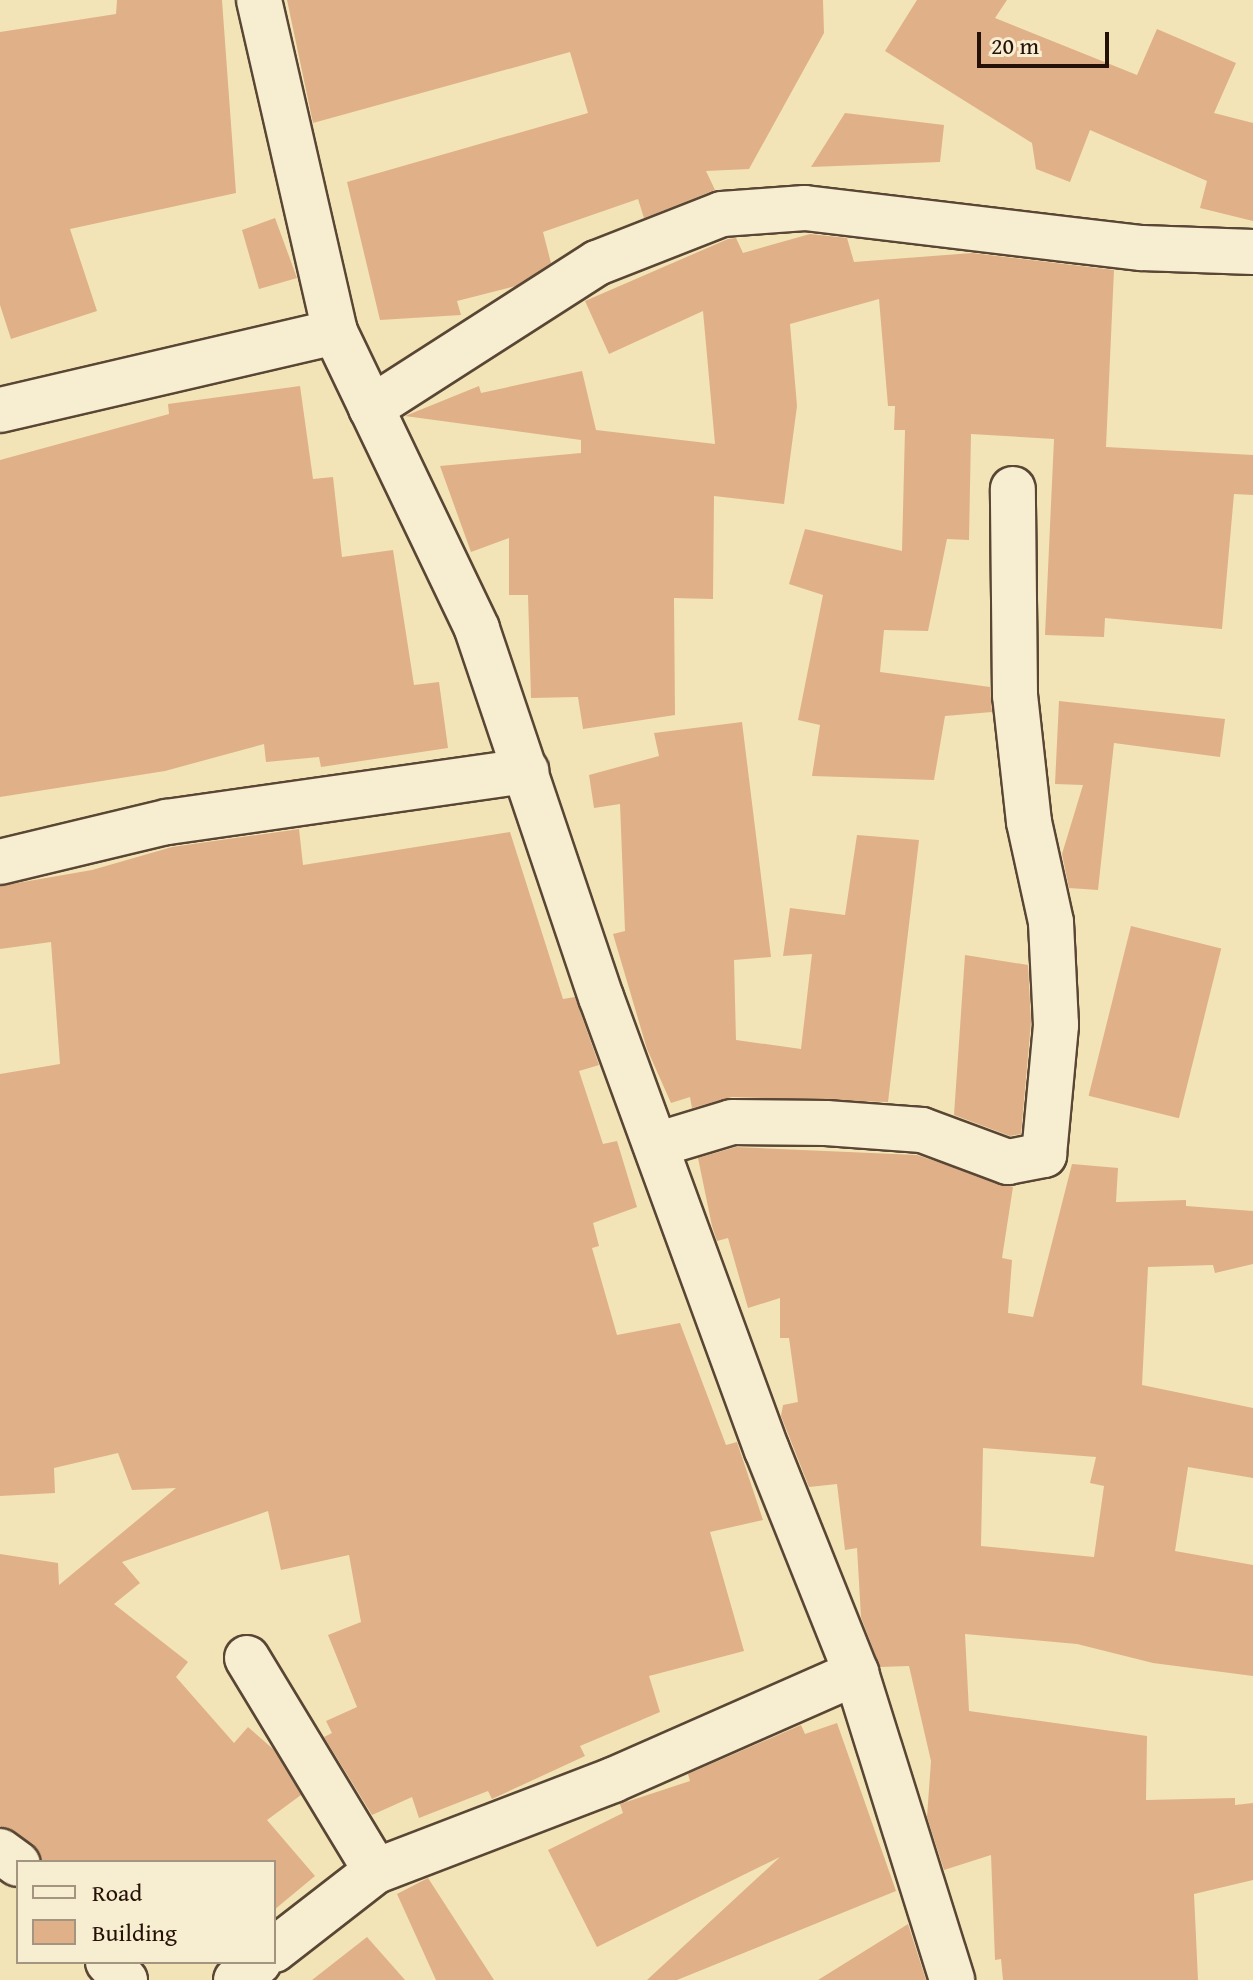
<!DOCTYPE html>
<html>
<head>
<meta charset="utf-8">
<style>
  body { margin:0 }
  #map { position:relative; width:1253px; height:1980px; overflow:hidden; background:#f2e4b6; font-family:"Gentium Book Plus",serif }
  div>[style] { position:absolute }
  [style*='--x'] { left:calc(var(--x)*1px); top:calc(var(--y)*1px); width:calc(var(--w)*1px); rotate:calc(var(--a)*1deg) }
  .building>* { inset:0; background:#e0b089; transform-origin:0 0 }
  .roads { filter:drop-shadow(2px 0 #594634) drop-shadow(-2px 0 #594634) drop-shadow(0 2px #594634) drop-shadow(0 -2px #594634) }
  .minor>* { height:44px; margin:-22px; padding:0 22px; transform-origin:22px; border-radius:22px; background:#f7edd0 }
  span { translate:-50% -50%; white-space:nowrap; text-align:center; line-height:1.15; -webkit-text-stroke:6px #f7edd0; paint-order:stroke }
  .legend { position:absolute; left:16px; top:1860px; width:260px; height:104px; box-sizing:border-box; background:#f7edd0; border:2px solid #a39580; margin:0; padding:10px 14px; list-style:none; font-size:24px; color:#261108 }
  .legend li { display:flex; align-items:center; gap:16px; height:40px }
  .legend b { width:40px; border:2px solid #a39580 }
  .scale { position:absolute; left:977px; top:32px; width:132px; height:36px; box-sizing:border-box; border:4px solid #261108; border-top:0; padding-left:10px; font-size:24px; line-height:28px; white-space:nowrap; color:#261108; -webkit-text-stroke:6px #f7edd0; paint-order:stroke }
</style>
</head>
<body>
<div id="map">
  <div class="building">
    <i style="clip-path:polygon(117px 0,222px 0,236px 193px,70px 229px,97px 311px,11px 339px,0 305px,0 32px,116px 14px)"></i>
    <i style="clip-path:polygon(287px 0,823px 0,824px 33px,749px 169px,706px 171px,715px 190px,644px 218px,638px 199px,543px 232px,551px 263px,516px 286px,457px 301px,461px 315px,380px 320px,347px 182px,588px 113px,570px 52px,313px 123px)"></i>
    <i style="clip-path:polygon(917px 0,1007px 0,995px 18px,1137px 75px,1157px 29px,1236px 63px,1214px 113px,1253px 123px,1253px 221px,1200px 208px,1207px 181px,1090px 130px,1070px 182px,1036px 169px,1032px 143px,885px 51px)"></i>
    <i style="clip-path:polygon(845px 113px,944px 125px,940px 162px,811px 167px)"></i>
    <i style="clip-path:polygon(275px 218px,297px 278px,259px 289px,242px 230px)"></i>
    <i style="clip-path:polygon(810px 234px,847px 238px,854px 262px,972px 253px,1114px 270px,1106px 447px,1253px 455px,1253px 495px,1234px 494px,1222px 629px,1105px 618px,1104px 637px,1045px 635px,1054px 439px,971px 434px,969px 540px,947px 539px,928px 631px,884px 630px,880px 672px,990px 687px,992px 712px,945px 716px,934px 780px,812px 776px,820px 725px,798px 720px,823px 595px,789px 584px,805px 529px,902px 551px,905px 430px,894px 430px,895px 406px,888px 406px,879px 299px,790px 324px,797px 406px,784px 504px,714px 496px,713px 599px,674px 598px,675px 715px,583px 729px,578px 697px,531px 698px,528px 595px,509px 595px,509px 538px,471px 552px,440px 466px,581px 453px,581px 440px,405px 416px,479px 386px,481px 393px,582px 371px,596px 430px,715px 444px,703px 311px,609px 354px,585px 301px,728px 239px,736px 238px,743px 253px)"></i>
    <i style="clip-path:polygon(300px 386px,313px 479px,333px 477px,342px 557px,393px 550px,414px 685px,439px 682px,448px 748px,321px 767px,319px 757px,266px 762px,264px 744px,165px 771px,0 797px,0 460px,169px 414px,168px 404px)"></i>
    <i style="clip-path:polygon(1059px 701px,1225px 719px,1220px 757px,1114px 743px,1098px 890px,1069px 888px,1062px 854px,1083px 785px,1055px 784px)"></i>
    <i style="clip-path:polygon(742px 722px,771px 957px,734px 960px,736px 1040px,801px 1049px,812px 954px,783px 956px,790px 908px,845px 915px,857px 835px,919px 840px,888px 1102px,732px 1097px,692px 1108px,690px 1097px,671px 1103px,647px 1049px,613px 934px,625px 931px,620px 804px,594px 808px,589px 775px,659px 756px,654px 733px)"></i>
    <i style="clip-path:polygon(299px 829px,303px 865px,510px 832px,563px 999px,575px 997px,599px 1065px,579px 1071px,603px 1144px,617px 1141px,637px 1207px,593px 1223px,599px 1246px,592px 1248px,617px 1335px,680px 1323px,726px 1445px,737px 1442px,763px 1520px,710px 1532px,744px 1651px,649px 1676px,660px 1712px,580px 1746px,585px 1756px,492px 1799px,488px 1791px,419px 1818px,412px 1797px,372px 1815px,324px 1737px,332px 1733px,326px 1721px,357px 1707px,328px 1635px,361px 1622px,349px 1555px,281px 1570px,268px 1511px,122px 1562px,140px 1583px,114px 1604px,188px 1662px,176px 1677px,234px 1743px,248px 1727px,273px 1749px,301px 1795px,267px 1820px,315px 1876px,274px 1910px,274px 1862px,42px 1862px,33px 1844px,0 1826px,0 1554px,58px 1563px,59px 1585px,176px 1488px,132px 1490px,118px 1453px,54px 1468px,55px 1493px,0 1496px,0 1074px,60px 1064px,51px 942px,0 949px,0 886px,92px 870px,172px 847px)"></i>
    <i style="left:1131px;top:926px;width:93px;height:175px;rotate:14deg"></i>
    <i style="clip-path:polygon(965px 955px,1028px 965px,1031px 1022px,1021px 1134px,1010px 1136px,954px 1115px)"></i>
    <i style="clip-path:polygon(evenodd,736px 1147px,917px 1155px,1013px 1187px,1002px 1258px,1012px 1260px,1008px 1313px,1033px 1317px,1072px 1164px,1118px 1168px,1116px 1202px,1186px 1200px,1186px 1206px,1253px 1211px,1253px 1264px,1215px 1273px,1213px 1265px,1148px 1267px,1142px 1385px,1253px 1408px,1253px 1478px,1188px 1467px,1175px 1551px,1253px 1565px,1253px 1676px,1153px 1663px,1077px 1644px,965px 1634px,969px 1711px,1147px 1736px,1146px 1800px,1235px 1798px,1235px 1805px,1253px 1803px,1253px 1880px,1194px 1894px,1198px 1980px,1003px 1980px,1001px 1959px,995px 1960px,991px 1855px,944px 1870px,927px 1817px,931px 1761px,909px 1666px,880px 1667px,861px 1617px,857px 1548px,845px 1550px,837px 1484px,809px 1487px,781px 1416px,783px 1405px,798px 1402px,789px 1338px,780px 1338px,780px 1298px,748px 1308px,728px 1238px,717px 1241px,712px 1226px,698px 1158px,736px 1147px,983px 1448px,1096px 1457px,1090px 1483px,1104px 1486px,1094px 1557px,981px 1546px,983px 1448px)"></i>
    <i style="clip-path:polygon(837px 1723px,896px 1891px,677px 1980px,647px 1980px,780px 1857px,597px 1947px,548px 1850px,623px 1813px,620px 1804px,690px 1781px,688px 1774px,801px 1725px,805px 1734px)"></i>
    <i style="clip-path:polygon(428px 1878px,494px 1980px,436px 1980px,397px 1894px)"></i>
    <i style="clip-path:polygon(908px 1924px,926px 1980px,818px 1980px)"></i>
    <i style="clip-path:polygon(367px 1937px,405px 1980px,312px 1980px)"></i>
  </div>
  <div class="roads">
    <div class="minor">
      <i style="--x:259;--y:0;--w:341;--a:77.1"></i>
      <i style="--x:335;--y:332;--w:329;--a:64.4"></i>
      <i style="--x:477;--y:629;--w:388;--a:71.4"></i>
      <i style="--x:601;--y:997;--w:482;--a:69.9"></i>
      <i style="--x:767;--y:1450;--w:240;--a:68.2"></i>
      <i style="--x:856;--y:1673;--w:322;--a:72.6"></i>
      <i style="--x:371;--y:408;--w:269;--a:-32.7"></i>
      <i style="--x:597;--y:263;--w:134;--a:-21.4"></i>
      <i style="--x:722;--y:214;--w:83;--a:-4.1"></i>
      <i style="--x:805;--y:208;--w:339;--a:6.8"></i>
      <i style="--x:1142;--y:248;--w:111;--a:2.1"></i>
      <i style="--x:0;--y:410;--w:344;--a:-13.1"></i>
      <i style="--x:0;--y:862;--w:172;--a:-13.5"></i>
      <i style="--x:167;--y:822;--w:363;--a:-8.1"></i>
      <i style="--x:656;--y:1145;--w:79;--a:-16.8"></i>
      <i style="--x:732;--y:1122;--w:94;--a:0.6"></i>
      <i style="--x:826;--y:1123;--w:96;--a:4.2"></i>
      <i style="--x:922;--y:1130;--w:92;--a:20.4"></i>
      <i style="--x:1008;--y:1162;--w:37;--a:-11"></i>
      <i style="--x:1044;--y:1155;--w:131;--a:-84.7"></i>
      <i style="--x:1056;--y:1025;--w:103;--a:-92.8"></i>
      <i style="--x:1051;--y:922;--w:102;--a:-102.4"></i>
      <i style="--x:1029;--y:822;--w:128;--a:-96.3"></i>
      <i style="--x:1015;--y:695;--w:206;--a:-90.6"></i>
      <i style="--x:247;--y:1658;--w:249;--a:58.8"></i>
      <i style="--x:0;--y:1851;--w:22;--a:36"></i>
      <i style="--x:274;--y:1950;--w:129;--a:-37.8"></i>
      <i style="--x:376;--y:1871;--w:254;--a:-21"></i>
      <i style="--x:613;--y:1780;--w:266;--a:-23.8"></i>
      <i style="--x:108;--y:1962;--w:25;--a:47"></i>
      <i style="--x:236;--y:1980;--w:29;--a:-38"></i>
    </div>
  </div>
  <ul class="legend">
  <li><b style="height:10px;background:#f7edd0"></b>Road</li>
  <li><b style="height:22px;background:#e0b089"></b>Building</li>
  </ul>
  <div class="scale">20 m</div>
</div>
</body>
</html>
